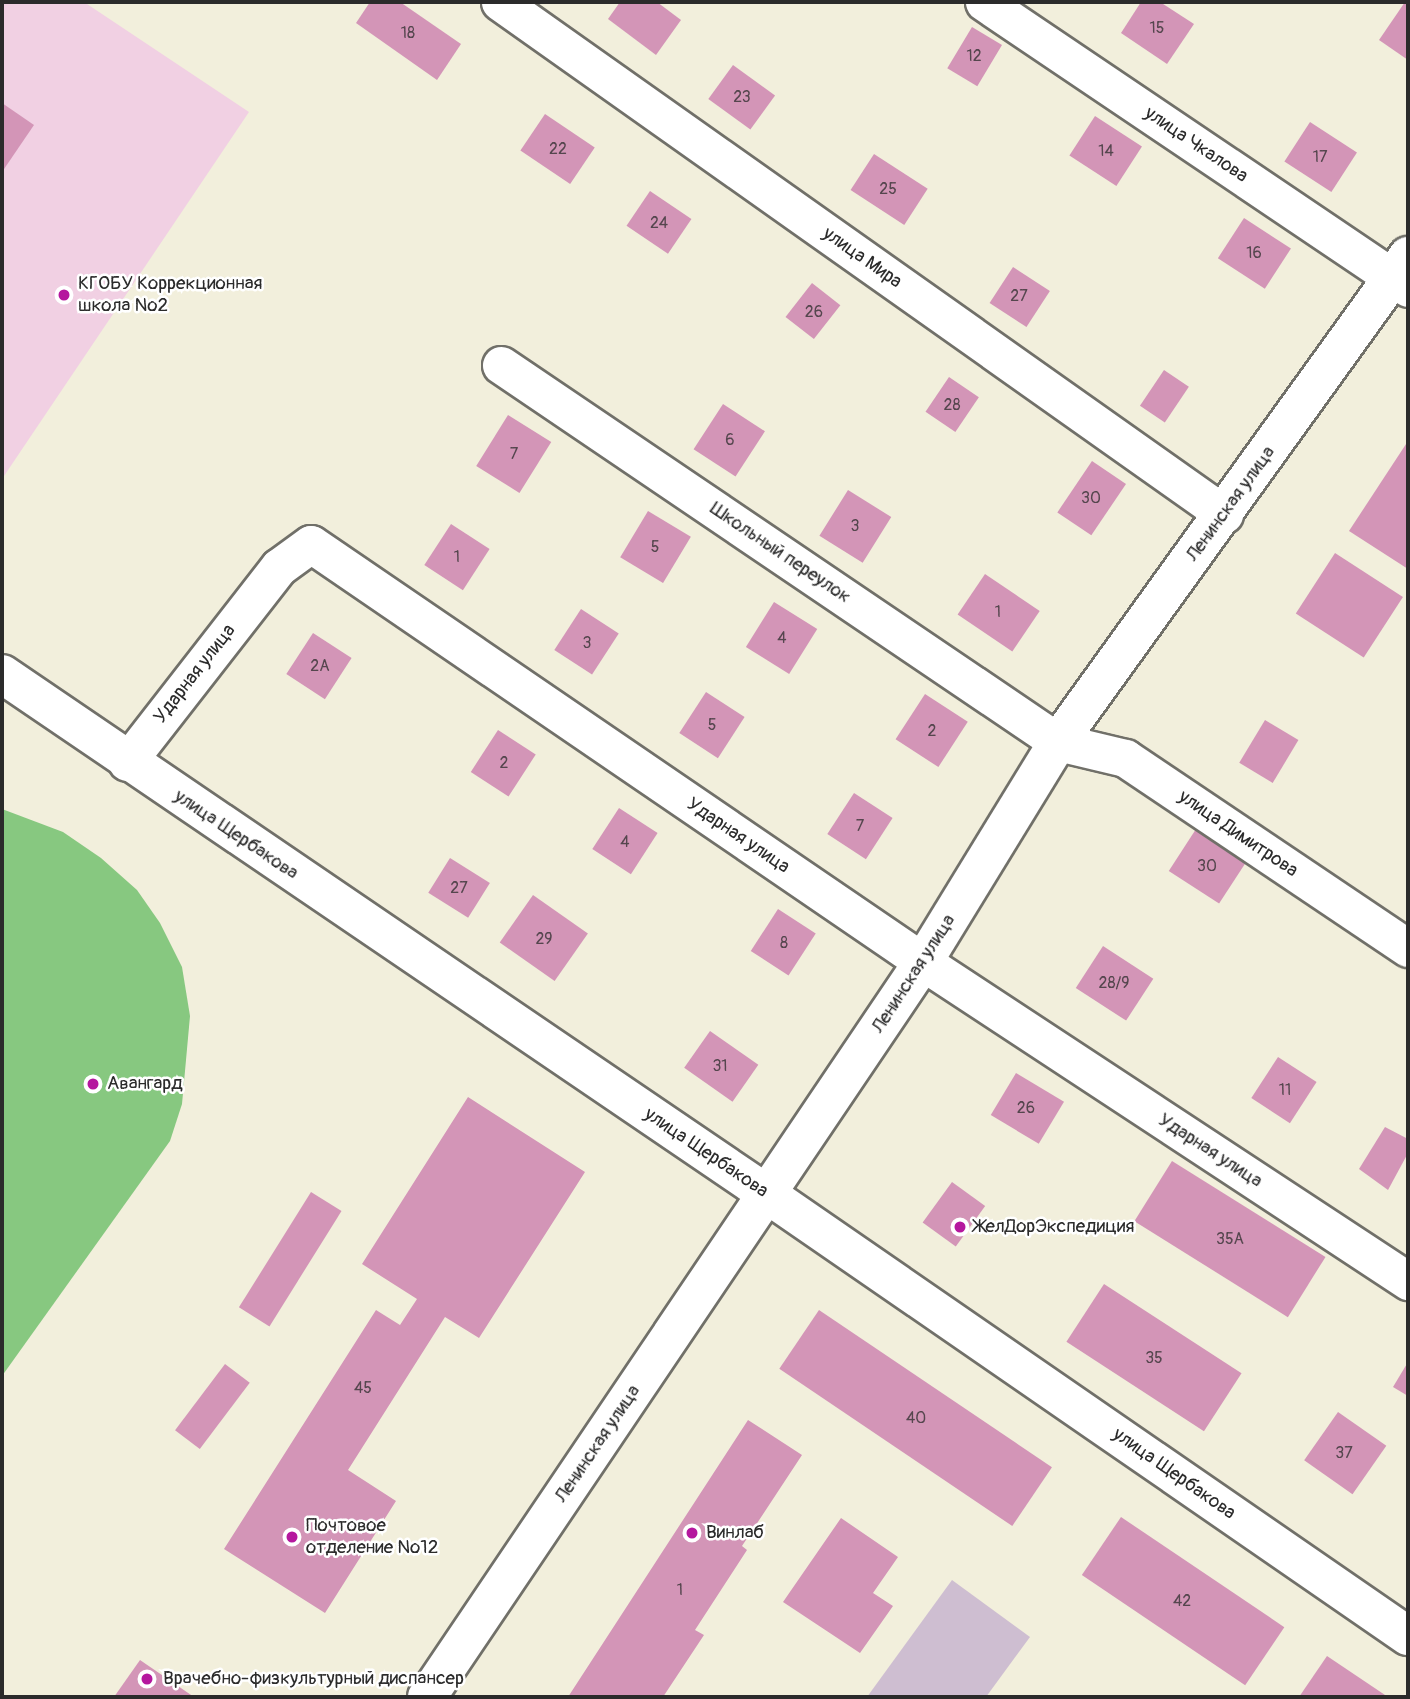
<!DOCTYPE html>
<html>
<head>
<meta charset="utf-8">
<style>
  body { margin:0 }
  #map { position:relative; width:1410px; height:1699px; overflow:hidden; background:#f2efdc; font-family:Pangolin,sans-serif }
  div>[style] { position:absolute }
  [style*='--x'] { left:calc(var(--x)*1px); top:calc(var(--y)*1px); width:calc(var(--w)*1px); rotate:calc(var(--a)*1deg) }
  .built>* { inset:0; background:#f1d0e3 }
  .industrial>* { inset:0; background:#cebed1 }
  .green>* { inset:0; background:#87c880 }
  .building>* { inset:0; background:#d395b7; transform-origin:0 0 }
  .roads { filter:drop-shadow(2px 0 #717069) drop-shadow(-2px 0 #717069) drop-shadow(0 2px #717069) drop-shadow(0 -2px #717069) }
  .minor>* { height:37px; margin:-18.5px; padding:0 18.5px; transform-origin:18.5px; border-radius:18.5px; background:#fff }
  .major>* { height:38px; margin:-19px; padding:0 19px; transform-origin:19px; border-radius:19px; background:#fff }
  .dots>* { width:19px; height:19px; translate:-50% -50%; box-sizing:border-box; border:4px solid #fff; border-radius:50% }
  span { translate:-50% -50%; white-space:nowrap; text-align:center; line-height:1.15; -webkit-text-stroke:5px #fff; paint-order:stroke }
  .number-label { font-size:16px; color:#55464e }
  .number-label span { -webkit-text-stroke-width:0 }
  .street-label { font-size:19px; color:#2b2b2b }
  .poi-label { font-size:19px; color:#2b2b2b }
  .left { translate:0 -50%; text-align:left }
  .frame { position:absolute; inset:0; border:4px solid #2b2b2b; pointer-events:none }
</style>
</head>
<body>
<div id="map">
  <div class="built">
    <i style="clip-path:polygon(2px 2px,84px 2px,249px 112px,2px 479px)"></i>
  </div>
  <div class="industrial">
    <i style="clip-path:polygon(952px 1580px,1030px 1637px,986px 1697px,867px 1697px)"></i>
  </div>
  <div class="green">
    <i style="clip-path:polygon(2px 809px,63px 832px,101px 858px,137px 890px,160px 923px,182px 967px,190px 1016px,182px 1104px,170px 1141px,2px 1376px)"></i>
  </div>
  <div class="building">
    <i style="clip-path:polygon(370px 2px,400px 2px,461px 44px,437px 80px,356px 23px)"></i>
    <i style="clip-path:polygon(620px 2px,657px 2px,681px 20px,656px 55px,608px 19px)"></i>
    <i style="clip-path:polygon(1141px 2px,1160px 2px,1194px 24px,1167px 64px,1121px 33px)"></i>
    <i style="clip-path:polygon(1405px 2px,1408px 4px,1408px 60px,1379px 40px)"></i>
    <i style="left:972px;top:27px;width:35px;height:48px;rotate:31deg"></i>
    <i style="left:733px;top:65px;width:52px;height:42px;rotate:36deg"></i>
    <i style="clip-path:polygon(2px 103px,34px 125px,2px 172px)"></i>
    <i style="left:545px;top:114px;width:60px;height:44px;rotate:34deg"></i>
    <i style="left:1095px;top:116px;width:56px;height:47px;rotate:33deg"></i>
    <i style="left:1310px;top:122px;width:56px;height:47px;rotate:33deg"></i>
    <i style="left:874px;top:154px;width:64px;height:43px;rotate:33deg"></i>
    <i style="left:650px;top:191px;width:50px;height:42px;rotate:34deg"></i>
    <i style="left:1244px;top:218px;width:56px;height:48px;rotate:33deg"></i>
    <i style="left:1013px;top:267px;width:44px;height:43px;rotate:33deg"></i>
    <i style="left:812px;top:283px;width:36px;height:43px;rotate:38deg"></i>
    <i style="left:1164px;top:370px;width:30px;height:43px;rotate:34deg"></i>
    <i style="left:949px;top:377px;width:36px;height:42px;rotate:34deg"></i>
    <i style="left:723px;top:404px;width:50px;height:54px;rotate:33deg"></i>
    <i style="left:508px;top:415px;width:51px;height:60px;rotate:32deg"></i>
    <i style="clip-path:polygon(1408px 441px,1408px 569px,1349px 531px)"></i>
    <i style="left:1092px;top:461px;width:41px;height:62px;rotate:34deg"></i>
    <i style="left:848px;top:490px;width:51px;height:54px;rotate:32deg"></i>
    <i style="left:648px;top:511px;width:50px;height:54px;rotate:31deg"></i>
    <i style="left:451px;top:524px;width:46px;height:49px;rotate:33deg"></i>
    <i style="left:1335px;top:553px;width:81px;height:72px;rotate:33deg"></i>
    <i style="left:985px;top:574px;width:66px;height:49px;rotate:34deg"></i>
    <i style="left:774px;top:602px;width:51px;height:53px;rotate:32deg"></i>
    <i style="left:581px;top:609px;width:45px;height:49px;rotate:33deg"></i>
    <i style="left:313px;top:633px;width:46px;height:49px;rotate:33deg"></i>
    <i style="left:706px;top:692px;width:46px;height:49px;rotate:33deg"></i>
    <i style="left:925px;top:694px;width:51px;height:54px;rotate:33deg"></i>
    <i style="left:1265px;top:720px;width:39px;height:50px;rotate:31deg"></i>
    <i style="left:498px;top:730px;width:45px;height:50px;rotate:33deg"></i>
    <i style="left:854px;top:793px;width:46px;height:49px;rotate:33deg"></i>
    <i style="left:619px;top:808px;width:46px;height:49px;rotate:33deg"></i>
    <i style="left:1196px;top:829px;width:60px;height:50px;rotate:33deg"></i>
    <i style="left:450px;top:858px;width:47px;height:41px;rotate:32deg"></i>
    <i style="left:533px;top:895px;width:67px;height:58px;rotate:35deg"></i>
    <i style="left:778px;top:909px;width:45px;height:50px;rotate:33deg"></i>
    <i style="left:1103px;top:946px;width:60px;height:50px;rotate:33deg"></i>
    <i style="left:710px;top:1031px;width:59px;height:45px;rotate:35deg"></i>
    <i style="left:1278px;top:1057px;width:46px;height:49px;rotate:33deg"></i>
    <i style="left:1016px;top:1073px;width:56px;height:49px;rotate:31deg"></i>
    <i style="clip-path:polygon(468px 1097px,585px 1172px,479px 1338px,445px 1317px,348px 1470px,396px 1501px,325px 1613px,224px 1549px,376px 1310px,400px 1325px,417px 1299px,362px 1264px)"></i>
    <i style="clip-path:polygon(1385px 1127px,1408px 1139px,1408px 1153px,1388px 1190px,1359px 1169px)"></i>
    <i style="left:1172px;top:1161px;width:181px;height:71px;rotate:32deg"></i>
    <i style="left:952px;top:1182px;width:41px;height:50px;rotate:36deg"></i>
    <i style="left:311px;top:1192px;width:36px;height:136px;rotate:32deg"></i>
    <i style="left:1104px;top:1284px;width:164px;height:69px;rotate:33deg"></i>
    <i style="left:819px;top:1310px;width:281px;height:71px;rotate:34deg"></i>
    <i style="clip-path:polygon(1408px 1362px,1408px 1396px,1393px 1387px)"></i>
    <i style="left:225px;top:1364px;width:31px;height:83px;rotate:37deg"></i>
    <i style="left:1338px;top:1412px;width:59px;height:59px;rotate:35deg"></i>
    <i style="clip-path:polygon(748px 1420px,802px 1455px,742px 1546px,747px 1550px,695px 1630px,704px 1635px,663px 1697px,568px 1697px)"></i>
    <i style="left:1121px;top:1517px;width:197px;height:70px;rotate:34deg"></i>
    <i style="clip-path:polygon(841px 1518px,898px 1557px,873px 1593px,893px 1606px,860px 1653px,783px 1602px)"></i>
    <i style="clip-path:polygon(1327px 1656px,1388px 1697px,1299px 1697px)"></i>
    <i style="clip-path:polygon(140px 1660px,194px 1697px,114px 1697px)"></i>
  </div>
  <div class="roads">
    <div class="minor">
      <i style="--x:500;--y:2;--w:887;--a:35.27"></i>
      <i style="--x:984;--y:2;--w:511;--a:34"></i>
      <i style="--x:501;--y:365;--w:673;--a:34.09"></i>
      <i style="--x:1058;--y:742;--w:69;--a:13.4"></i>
      <i style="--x:1125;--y:758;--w:341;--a:33.9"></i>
      <i style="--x:127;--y:762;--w:247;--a:-52.1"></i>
      <i style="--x:279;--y:567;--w:39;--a:-36"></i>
      <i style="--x:311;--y:544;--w:741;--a:34.33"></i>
      <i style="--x:923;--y:962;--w:581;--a:33.33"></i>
    </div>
    <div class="major">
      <i style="--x:2;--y:674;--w:925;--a:34.21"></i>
      <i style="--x:767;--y:1194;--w:779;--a:34.59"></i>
      <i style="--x:427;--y:1697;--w:887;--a:-55.99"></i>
      <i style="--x:923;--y:962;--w:258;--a:-58.5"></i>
      <i style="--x:1058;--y:742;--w:599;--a:-54.24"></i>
    </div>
  </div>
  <div class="dots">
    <i style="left:64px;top:295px;background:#b5179e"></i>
    <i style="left:93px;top:1084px;background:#b5179e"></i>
    <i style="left:960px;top:1227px;background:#b5179e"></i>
    <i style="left:692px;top:1533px;background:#b5179e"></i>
    <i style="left:292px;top:1537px;background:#b5179e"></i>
    <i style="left:147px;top:1679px;background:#b5179e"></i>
  </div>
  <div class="number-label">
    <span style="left:1157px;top:28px">15</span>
    <span style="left:408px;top:33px">18</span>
    <span style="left:974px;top:56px">12</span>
    <span style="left:742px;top:97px">23</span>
    <span style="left:558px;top:149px">22</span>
    <span style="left:1106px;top:151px">14</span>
    <span style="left:1320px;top:157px">17</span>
    <span style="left:888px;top:189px">25</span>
    <span style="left:659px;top:223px">24</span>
    <span style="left:1254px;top:253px">16</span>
    <span style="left:1019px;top:296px">27</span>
    <span style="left:814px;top:312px">26</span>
    <span style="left:952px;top:405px">28</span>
    <span style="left:730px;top:440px">6</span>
    <span style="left:514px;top:454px">7</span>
    <span style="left:1091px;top:498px">30</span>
    <span style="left:855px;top:526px">3</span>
    <span style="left:655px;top:547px">5</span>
    <span style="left:457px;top:557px">1</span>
    <span style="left:998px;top:612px">1</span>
    <span style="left:782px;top:638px">4</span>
    <span style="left:587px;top:643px">3</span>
    <span style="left:320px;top:666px">2А</span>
    <span style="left:712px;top:725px">5</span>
    <span style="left:932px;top:731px">2</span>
    <span style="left:504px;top:763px">2</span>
    <span style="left:860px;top:826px">7</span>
    <span style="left:625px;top:842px">4</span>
    <span style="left:1207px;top:866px">30</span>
    <span style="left:459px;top:888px">27</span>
    <span style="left:544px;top:939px">29</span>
    <span style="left:784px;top:943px">8</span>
    <span style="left:1114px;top:983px">28/9</span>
    <span style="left:720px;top:1066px">31</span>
    <span style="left:1285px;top:1090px">11</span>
    <span style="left:1026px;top:1108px">26</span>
    <span style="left:1230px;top:1239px">35А</span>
    <span style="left:1154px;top:1358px">35</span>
    <span style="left:363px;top:1388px">45</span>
    <span style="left:916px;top:1418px">40</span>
    <span style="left:1344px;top:1453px">37</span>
    <span style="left:680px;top:1590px">1</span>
    <span style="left:1182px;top:1601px">42</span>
  </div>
  <div class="street-label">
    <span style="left:1196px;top:145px;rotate:34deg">улица Чкалова</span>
    <span style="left:862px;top:258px;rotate:35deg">улица Мира</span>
    <span style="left:1231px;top:504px;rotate:-54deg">Ленинская улица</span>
    <span style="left:780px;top:553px;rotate:34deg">Школьный переулок</span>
    <span style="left:195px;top:674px;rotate:-52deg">Ударная улица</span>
    <span style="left:1238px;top:834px;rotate:34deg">улица Димитрова</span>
    <span style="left:236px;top:835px;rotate:34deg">улица Щербакова</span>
    <span style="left:738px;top:836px;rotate:34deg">Ударная улица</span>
    <span style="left:914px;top:974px;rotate:-57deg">Ленинская улица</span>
    <span style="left:1210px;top:1151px;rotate:33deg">Ударная улица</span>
    <span style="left:706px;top:1153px;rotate:34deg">улица Щербакова</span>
    <span style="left:598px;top:1444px;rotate:-56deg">Ленинская улица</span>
    <span style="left:1174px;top:1474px;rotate:35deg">улица Щербакова</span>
  </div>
  <div class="poi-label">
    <span class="left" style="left:78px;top:295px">КГОБУ Коррекционная<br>школа №2</span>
    <span class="left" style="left:107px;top:1084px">Авангард</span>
    <span class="left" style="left:974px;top:1227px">ЖелДорЭкспедиция</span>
    <span class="left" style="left:306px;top:1537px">Почтовое<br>отделение №12</span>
    <span class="left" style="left:706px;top:1533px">Винлаб</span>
    <span class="left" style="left:163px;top:1679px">Врачебно-физкультурный диспансер</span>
  </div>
  <div class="frame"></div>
</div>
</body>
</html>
